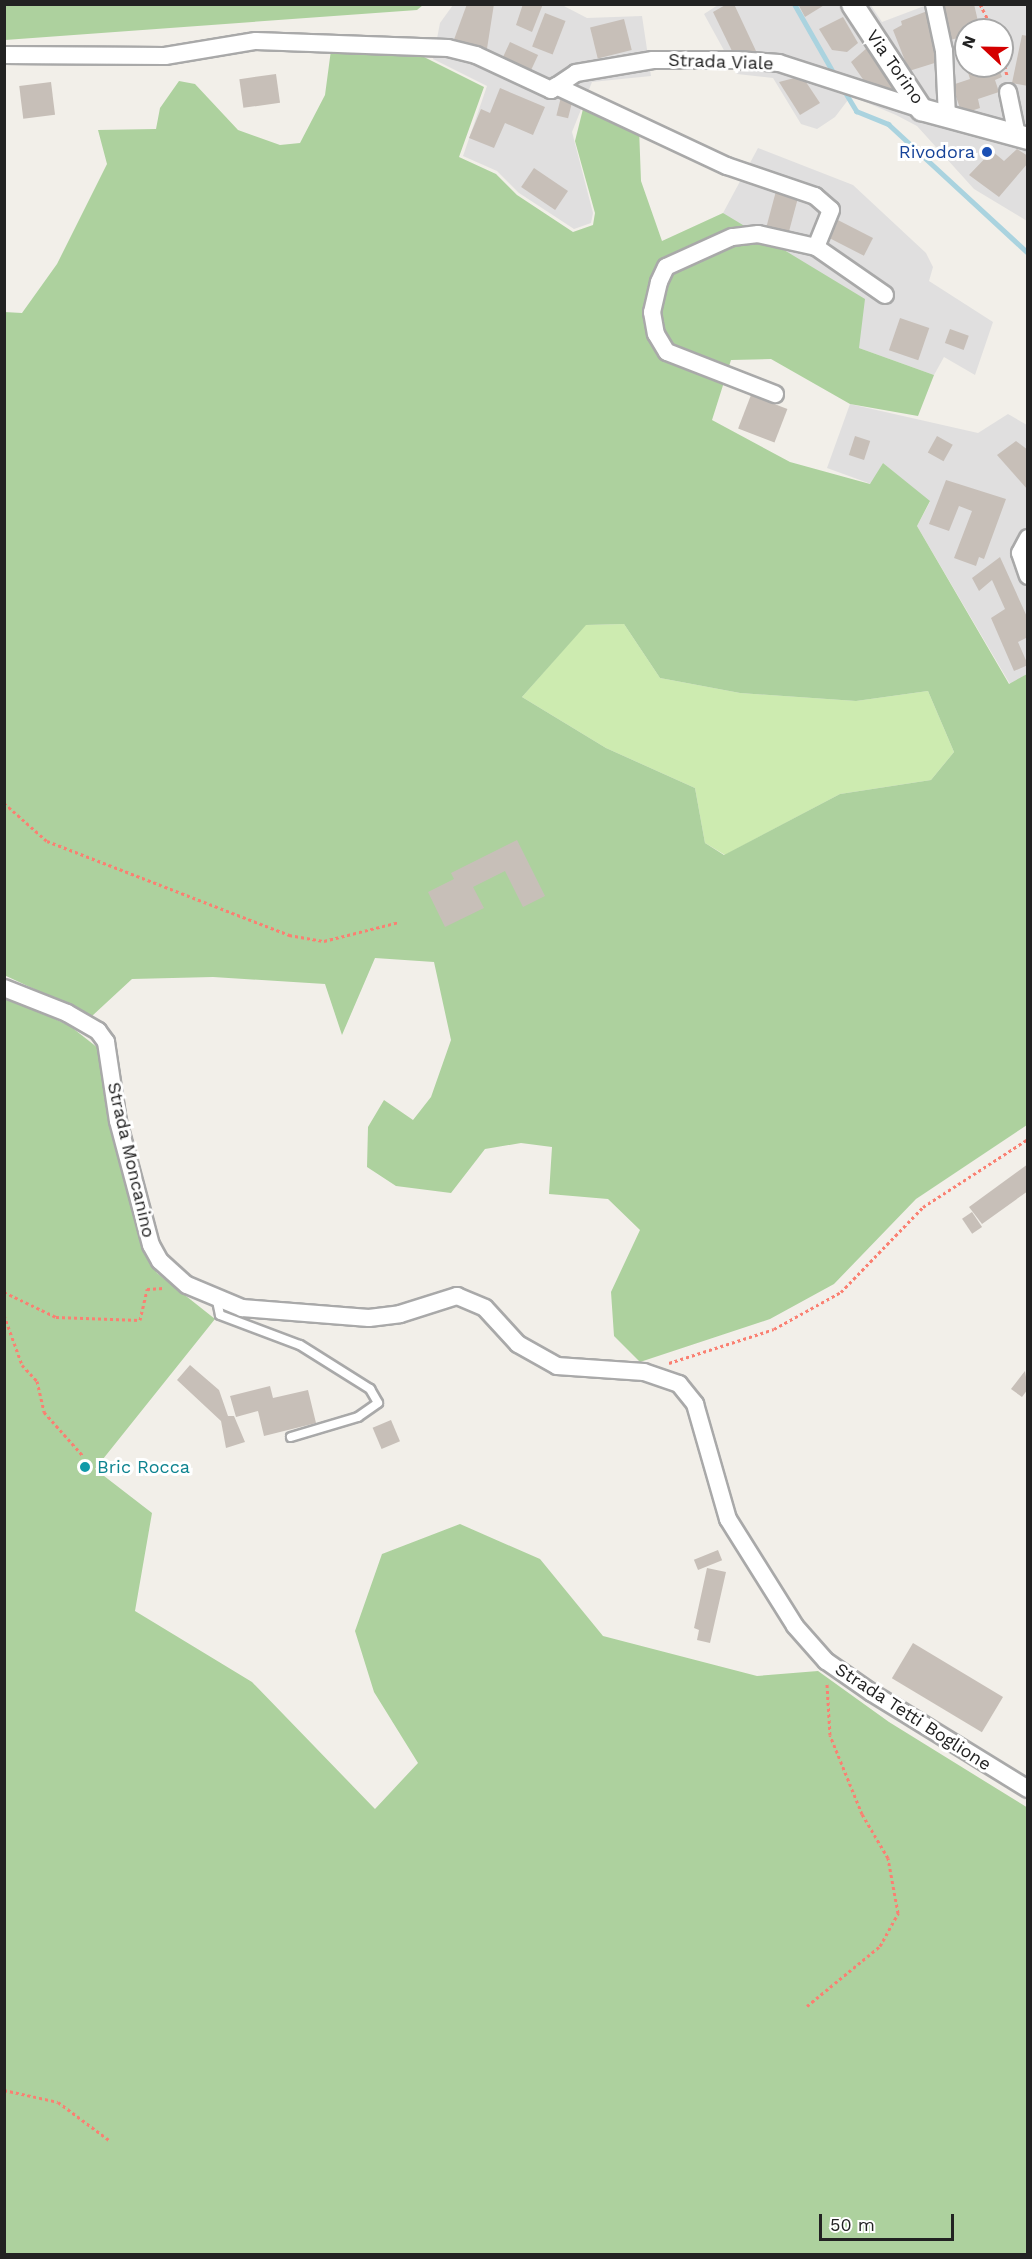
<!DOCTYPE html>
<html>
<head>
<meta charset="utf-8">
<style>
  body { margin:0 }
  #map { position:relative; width:1032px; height:2259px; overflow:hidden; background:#f2efe9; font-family:"Work Sans",sans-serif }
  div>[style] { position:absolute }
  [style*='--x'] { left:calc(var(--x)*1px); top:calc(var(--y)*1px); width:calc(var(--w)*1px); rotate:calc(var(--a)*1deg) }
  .residential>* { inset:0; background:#e0dfdf }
  .grass>* { inset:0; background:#cdebb0 }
  .forest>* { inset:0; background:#add19e }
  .stream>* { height:5px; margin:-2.5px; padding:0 2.5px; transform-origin:2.5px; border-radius:2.5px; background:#aad3df }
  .building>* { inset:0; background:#c7bfb8; transform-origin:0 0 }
  .path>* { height:3px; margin-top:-1.5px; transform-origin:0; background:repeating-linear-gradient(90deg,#fa8072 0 3px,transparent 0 6px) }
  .roads { filter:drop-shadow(2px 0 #a9a9a9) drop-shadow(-2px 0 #a9a9a9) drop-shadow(0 2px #a9a9a9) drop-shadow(0 -2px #a9a9a9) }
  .service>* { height:8px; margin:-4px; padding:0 4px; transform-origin:4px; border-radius:4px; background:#fff }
  .minor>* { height:16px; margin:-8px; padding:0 8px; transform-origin:8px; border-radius:8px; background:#fff }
  .tertiary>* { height:21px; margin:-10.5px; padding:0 10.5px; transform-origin:10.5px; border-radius:10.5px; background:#fff }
  .dots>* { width:16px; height:16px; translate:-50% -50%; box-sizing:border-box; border:3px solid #fff; border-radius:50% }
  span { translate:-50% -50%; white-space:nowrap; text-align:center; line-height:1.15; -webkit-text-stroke:6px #fff; paint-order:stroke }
  .street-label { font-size:18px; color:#222 }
  .transit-label { font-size:18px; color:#164399 }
  .right { translate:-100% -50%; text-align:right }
  .culture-label { font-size:18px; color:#0d838f }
  .left { translate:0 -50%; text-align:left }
  .frame { position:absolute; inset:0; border:6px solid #222; pointer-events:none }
  .north { position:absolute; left:954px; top:18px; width:60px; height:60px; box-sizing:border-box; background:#fff; border:2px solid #a7a7a7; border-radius:50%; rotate:292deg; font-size:16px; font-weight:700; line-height:24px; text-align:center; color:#222 }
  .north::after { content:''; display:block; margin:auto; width:21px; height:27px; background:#d40000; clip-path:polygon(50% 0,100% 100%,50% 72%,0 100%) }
  .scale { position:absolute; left:819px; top:2214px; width:135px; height:27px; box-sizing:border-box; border:3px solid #222; border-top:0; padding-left:8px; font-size:18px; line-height:21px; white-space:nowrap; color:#222; -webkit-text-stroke:4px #fff; paint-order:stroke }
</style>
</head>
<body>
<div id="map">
  <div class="residential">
    <i style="clip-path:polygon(evenodd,870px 4px,882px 22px,927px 5px,1027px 5px,1027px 221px,974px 189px,917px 126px,896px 115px,851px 96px,835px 117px,817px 129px,801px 124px,773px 78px,737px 74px,704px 14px,718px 5px,870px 4px,966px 30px,1002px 30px,1002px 66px,966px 66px,966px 30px)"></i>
    <i style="clip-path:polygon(453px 5px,562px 5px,587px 18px,642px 16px,651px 76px,592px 82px,572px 132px,593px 213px,591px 223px,574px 229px,519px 193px,497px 171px,463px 156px,487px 86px,433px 59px,440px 23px)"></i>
    <i style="clip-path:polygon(758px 148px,853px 185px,926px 253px,933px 267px,929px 281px,993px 322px,975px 375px,944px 357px,934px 375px,859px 348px,723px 213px)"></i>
    <i style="clip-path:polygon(850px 404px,978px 433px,1008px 414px,1027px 425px,1027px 674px,1010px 684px,917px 526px,930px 502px,883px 463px,871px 484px,827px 468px)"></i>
  </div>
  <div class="grass">
    <i style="clip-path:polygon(624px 624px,660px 678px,740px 693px,856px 701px,928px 691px,954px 752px,931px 780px,840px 794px,725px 855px,705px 843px,695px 788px,606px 748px,522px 697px,585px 625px)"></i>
  </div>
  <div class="forest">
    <i style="clip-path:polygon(5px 4px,423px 4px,423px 5px,417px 10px,5px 40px)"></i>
    <i style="clip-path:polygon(evenodd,331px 50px,418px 54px,484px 87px,459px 157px,496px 174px,517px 195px,573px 232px,593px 225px,595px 213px,575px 141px,584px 105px,639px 128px,641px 181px,662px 241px,723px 213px,865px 299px,859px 348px,934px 375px,918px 416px,850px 404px,771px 359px,731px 360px,712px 420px,790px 462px,870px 484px,883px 463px,930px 501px,917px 526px,1009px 684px,1027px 674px,1027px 1125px,916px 1199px,834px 1284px,770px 1319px,640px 1362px,614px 1336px,611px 1292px,640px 1230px,608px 1199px,549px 1194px,552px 1147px,521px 1143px,485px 1149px,451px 1193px,396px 1186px,367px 1167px,368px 1127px,384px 1100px,413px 1120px,431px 1097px,451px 1040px,434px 962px,375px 958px,342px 1035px,325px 984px,213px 977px,132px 979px,92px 1016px,4px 975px,4px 312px,22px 313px,57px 264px,107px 164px,98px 130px,156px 129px,160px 108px,179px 81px,195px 84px,238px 130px,280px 145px,300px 143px,325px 95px,331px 50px,624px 624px,660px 678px,740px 693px,856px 701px,928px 691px,954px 752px,931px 780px,840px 794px,724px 855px,705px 843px,695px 788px,606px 748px,522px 697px,586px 625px,624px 624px)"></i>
    <i style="clip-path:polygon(5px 996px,70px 1026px,98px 1048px,140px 1242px,157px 1273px,215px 1319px,95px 1469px,152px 1513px,135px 1611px,252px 1682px,375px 1809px,418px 1763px,374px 1692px,355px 1631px,382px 1554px,460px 1524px,540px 1559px,603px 1636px,757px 1676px,818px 1671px,889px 1722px,1028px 1808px,1027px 2254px,5px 2254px)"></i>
  </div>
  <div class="stream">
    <i style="--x:794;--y:4;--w:83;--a:60.3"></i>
    <i style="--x:843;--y:89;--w:26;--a:59"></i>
    <i style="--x:856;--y:111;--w:35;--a:22"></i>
    <i style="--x:888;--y:124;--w:190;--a:42.7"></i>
  </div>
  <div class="building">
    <i style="clip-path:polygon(467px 4px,494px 4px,486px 55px,452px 45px)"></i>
    <i style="clip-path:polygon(523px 4px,543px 4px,532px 32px,516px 25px)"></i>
    <i style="clip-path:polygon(727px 4px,734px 4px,756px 51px,732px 51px,713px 12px)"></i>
    <i style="clip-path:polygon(798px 4px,826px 4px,805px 17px)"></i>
    <i style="clip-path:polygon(942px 4px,974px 4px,980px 30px,966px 30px,966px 36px,950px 40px)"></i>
    <i style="clip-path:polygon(930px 10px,941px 61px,909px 71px,893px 30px,902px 25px,901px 21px)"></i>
    <i style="left:545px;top:13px;width:22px;height:36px;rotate:21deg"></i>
    <i style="clip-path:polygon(843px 17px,858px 43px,847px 52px,832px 50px,819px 29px)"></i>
    <i style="left:624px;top:19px;width:32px;height:35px;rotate:76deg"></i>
    <i style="clip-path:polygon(1022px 35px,1028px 36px,1028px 86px,1012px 83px)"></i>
    <i style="clip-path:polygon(966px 38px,966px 65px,957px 41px)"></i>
    <i style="left:510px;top:42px;width:31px;height:22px;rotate:25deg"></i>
    <i style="clip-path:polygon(868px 47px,898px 88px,887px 95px,881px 86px,869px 88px,851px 62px)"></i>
    <i style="clip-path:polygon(966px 66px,998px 66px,1002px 77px,995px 80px,999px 92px,978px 99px,980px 108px,962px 114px,952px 85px,970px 79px)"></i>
    <i style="left:276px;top:74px;width:29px;height:37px;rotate:82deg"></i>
    <i style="clip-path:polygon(802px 76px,820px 103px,800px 115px,779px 82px)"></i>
    <i style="left:51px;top:82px;width:33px;height:32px;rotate:83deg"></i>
    <i style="clip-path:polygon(500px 88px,545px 107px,533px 135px,505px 123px,494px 148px,469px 138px,481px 109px,490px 113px)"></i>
    <i style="left:561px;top:97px;width:12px;height:19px;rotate:14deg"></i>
    <i style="clip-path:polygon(1017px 149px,1028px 156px,1028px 163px,999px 197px,969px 175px,992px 151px,1004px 161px)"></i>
    <i style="left:534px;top:168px;width:41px;height:23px;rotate:34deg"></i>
    <i style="left:776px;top:191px;width:23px;height:37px;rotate:15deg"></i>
    <i style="left:832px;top:217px;width:46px;height:20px;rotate:27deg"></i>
    <i style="left:900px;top:318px;width:31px;height:34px;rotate:19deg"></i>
    <i style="left:950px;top:329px;width:20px;height:15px;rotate:20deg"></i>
    <i style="left:751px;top:395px;width:39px;height:36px;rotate:21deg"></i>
    <i style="left:855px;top:436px;width:16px;height:20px;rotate:18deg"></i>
    <i style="left:937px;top:436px;width:18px;height:19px;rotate:29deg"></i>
    <i style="clip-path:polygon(1016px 441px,1028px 450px,1028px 490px,997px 455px)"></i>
    <i style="clip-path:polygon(946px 480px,1006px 499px,984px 559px,979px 557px,976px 566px,954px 558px,972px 511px,959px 506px,949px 531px,929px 524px)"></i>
    <i style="clip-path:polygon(1000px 557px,1028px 619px,1028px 637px,1018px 642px,1028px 665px,1014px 671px,991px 618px,1005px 609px,992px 580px,979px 591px,972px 578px)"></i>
    <i style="clip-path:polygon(517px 840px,545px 896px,523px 907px,505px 871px,473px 887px,484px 908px,445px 927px,428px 892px,454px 879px,451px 873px)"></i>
    <i style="clip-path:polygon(1028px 1164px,1028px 1191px,982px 1224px,969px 1207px)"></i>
    <i style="left:972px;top:1212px;width:18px;height:12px;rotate:56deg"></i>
    <i style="clip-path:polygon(190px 1365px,219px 1390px,228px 1416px,234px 1416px,245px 1442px,226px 1448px,221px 1421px,177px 1380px)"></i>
    <i style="clip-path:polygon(1025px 1371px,1028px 1389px,1022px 1397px,1011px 1389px)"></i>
    <i style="clip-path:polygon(270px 1386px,273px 1398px,308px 1390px,316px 1423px,264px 1436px,258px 1411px,236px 1417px,230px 1396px)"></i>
    <i style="left:391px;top:1420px;width:23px;height:20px;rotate:67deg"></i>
    <i style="left:718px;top:1550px;width:11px;height:26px;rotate:68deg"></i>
    <i style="clip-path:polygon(707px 1568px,726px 1572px,710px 1643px,697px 1640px,699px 1630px,694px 1628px)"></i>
    <i style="left:913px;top:1643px;width:105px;height:41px;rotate:31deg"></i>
  </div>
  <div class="path">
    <i style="--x:980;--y:4;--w:29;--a:63"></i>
    <i style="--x:1002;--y:54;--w:22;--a:77"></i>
    <i style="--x:4;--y:803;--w:57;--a:41.5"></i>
    <i style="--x:47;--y:841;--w:260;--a:21.2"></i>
    <i style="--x:289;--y:935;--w:36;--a:10"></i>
    <i style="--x:324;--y:941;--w:77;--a:-14.2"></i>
    <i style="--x:4;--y:1292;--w:58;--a:25.7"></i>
    <i style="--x:56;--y:1317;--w:84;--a:2"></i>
    <i style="--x:140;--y:1320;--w:32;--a:-77"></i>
    <i style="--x:147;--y:1289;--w:17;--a:-3"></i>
    <i style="--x:4;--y:1315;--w:53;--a:70.2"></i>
    <i style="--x:22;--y:1365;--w:22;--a:47"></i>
    <i style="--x:37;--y:1381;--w:32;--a:77"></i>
    <i style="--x:44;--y:1412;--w:59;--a:48.4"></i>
    <i style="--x:669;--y:1363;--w:110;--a:-17.9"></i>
    <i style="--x:774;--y:1329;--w:77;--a:-28.9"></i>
    <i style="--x:841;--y:1292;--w:118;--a:-46"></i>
    <i style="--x:923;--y:1207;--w:125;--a:-32.9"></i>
    <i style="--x:807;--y:2006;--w:94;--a:-39.4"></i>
    <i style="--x:880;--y:1946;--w:38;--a:-61"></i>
    <i style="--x:898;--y:1913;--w:56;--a:-100.3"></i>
    <i style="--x:888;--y:1858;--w:51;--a:-120.6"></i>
    <i style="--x:862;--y:1814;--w:85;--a:-112.1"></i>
    <i style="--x:830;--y:1735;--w:51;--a:-93.4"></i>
    <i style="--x:4;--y:2090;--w:55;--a:12.5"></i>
    <i style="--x:58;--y:2102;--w:64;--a:36.7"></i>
  </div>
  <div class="roads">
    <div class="service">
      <i style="--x:217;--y:1301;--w:14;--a:78"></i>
      <i style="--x:220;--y:1315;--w:85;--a:20.6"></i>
      <i style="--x:300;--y:1345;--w:83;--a:32.2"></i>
      <i style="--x:370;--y:1389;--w:16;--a:60"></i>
      <i style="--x:378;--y:1403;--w:24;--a:145"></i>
      <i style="--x:358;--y:1417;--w:70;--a:163.4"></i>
    </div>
    <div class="minor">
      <i style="--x:934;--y:4;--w:48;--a:78"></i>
      <i style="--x:944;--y:51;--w:67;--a:87.4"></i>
      <i style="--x:4;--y:55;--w:161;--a:0.4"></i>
      <i style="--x:165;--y:56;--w:92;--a:-9.4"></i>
      <i style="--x:256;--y:41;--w:192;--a:2.1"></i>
      <i style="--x:448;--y:48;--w:29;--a:14"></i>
      <i style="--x:476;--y:55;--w:83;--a:25"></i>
      <i style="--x:551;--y:90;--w:30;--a:-34"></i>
      <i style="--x:576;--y:73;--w:78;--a:-9.6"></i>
      <i style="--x:653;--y:60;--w:84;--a:0"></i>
      <i style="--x:737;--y:60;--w:42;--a:4.1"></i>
      <i style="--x:779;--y:63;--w:149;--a:17.9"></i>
      <i style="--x:556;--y:86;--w:189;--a:25.1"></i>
      <i style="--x:727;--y:166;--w:93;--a:18.8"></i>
      <i style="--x:815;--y:196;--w:21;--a:41"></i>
      <i style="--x:831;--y:210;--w:40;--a:112"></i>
      <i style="--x:816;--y:247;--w:59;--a:-167.4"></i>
      <i style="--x:758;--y:234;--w:26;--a:173"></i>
      <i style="--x:732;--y:237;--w:72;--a:155.6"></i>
      <i style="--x:666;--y:267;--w:17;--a:115"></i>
      <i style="--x:659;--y:282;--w:31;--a:103"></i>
      <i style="--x:652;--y:312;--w:22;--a:80"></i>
      <i style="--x:656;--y:334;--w:21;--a:59"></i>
      <i style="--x:667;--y:352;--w:116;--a:21.3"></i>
      <i style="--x:1008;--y:92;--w:44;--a:78.2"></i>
      <i style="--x:816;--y:247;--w:84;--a:34.8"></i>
      <i style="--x:1028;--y:538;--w:17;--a:118"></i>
      <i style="--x:1020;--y:553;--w:24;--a:71"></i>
      <i style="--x:4;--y:988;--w:68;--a:21.6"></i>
      <i style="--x:67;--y:1013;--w:36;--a:30"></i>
      <i style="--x:98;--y:1031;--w:14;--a:54"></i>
      <i style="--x:106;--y:1042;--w:80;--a:81.4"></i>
      <i style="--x:118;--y:1121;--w:128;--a:75.1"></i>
      <i style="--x:151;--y:1245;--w:18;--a:61"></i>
      <i style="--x:160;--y:1261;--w:36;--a:42"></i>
      <i style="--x:187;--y:1285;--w:60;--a:22.7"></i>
      <i style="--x:242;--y:1308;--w:127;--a:4.5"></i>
      <i style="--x:369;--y:1318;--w:31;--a:-7"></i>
      <i style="--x:400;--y:1314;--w:60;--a:-17.5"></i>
      <i style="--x:457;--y:1296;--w:30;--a:23"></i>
      <i style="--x:485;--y:1308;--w:49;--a:47.5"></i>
      <i style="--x:518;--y:1344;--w:45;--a:29.4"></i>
      <i style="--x:557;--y:1366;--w:87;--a:3.9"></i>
      <i style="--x:644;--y:1372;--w:37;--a:19"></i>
      <i style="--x:679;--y:1384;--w:26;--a:51"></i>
      <i style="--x:695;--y:1404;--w:120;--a:74"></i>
      <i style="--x:728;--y:1519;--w:126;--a:57.9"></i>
      <i style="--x:795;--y:1626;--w:47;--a:48.5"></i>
      <i style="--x:826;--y:1661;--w:56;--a:34.8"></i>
      <i style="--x:872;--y:1693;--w:183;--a:31.6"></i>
    </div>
    <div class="tertiary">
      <i style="--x:852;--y:4;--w:126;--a:56.7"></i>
      <i style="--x:921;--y:109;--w:111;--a:15.2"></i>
    </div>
  </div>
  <div class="dots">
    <i style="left:987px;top:152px;background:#1a4fb4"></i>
    <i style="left:85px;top:1467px;background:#0f9aa8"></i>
  </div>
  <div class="street-label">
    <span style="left:721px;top:62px;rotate:2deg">Strada Viale</span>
    <span style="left:895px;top:67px;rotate:55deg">Via Torino</span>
    <span style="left:131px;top:1160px;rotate:77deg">Strada Moncanino</span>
    <span style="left:913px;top:1717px;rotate:33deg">Strada Tetti Boglione</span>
  </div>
  <div class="transit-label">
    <span class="right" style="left:975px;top:152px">Rivodora</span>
  </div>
  <div class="culture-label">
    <span class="left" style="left:97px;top:1467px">Bric Rocca</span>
  </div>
  <div class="frame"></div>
  <div class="north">N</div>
  <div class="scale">50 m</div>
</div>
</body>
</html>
